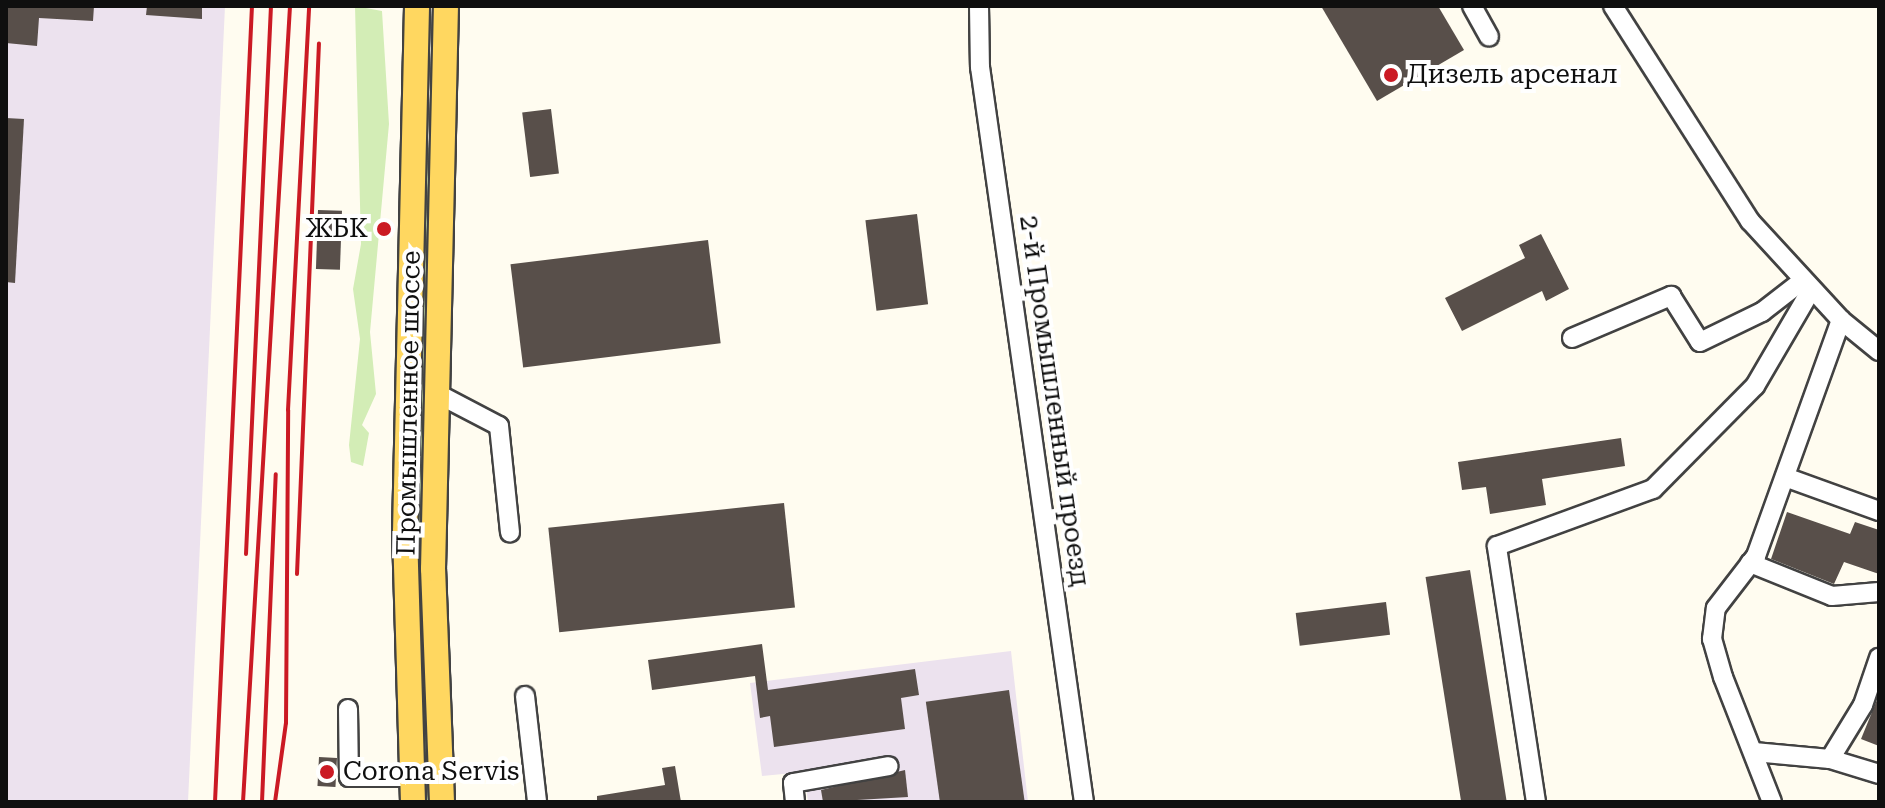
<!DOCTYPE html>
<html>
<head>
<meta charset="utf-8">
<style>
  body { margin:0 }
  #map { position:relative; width:1885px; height:808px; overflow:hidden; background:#fffcf0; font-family:"Roboto Serif",serif }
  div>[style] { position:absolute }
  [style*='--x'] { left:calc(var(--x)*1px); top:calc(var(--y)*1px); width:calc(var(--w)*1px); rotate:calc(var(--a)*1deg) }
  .industrial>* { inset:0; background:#ece2ee }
  .green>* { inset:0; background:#d3edb6 }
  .building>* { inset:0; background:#584f4a; transform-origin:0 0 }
  .roads { filter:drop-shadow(2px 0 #424242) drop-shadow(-2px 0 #424242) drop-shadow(0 2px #424242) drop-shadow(0 -2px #424242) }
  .minor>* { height:18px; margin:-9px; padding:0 9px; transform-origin:9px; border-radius:9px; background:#fff }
  .major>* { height:24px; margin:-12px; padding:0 12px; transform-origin:12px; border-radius:12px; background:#ffd760 }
  .rail>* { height:4px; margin:-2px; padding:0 2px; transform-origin:2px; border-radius:2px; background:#cb1a24 }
  .dots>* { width:22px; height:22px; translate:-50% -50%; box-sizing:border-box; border:4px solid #fff; border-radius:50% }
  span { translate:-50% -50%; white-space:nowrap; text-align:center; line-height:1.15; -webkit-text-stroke:8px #fff; paint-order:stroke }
  .poi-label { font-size:26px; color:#0f0f0f }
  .left { translate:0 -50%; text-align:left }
  .right { translate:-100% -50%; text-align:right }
  .street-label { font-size:26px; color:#0f0f0f }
  .frame { position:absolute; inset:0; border:8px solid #0f0f0f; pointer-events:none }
</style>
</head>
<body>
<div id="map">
  <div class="industrial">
    <i style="clip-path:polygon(6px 6px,225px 6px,188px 802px,6px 802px)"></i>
    <i style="clip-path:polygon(1011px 651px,1028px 802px,808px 802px,804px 772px,762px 776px,750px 683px)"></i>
  </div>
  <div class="green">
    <i style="clip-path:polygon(355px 6px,382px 11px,389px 124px,370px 332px,376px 394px,362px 425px,369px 433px,363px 466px,351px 462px,349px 445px,360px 339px,353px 289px,361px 244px)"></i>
    <i style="clip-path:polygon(422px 147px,434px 148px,431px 802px,420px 802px,415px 687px)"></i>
  </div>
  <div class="building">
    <i style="clip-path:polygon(6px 6px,94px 6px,93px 21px,39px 18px,37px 46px,6px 43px)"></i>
    <i style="clip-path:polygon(147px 6px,202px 6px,202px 19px,146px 15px)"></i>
    <i style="clip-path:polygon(1321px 6px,1438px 6px,1464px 50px,1377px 101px)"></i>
    <i style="left:551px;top:109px;width:65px;height:29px;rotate:83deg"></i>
    <i style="clip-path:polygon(6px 118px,24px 119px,15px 283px,6px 282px)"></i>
    <i style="left:318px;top:210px;width:24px;height:59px;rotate:2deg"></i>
    <i style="left:917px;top:214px;width:91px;height:52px;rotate:83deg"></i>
    <i style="clip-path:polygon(1541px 234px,1569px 289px,1546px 301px,1542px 291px,1462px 331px,1445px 298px,1525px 258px,1519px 245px)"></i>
    <i style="left:708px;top:240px;width:104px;height:199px;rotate:83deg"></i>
    <i style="clip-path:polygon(1621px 438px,1625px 466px,1542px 479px,1546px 505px,1490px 514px,1486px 487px,1462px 490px,1458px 462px)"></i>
    <i style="left:784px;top:503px;width:105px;height:237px;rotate:84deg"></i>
    <i style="clip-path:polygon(1787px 512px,1850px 534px,1855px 522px,1879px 530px,1879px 574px,1844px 562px,1834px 584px,1771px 559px)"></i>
    <i style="left:1470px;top:570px;width:235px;height:45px;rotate:81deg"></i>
    <i style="left:1386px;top:602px;width:33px;height:91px;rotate:83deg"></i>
    <i style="clip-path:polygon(762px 644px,768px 690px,915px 669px,919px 695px,901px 698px,905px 729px,774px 747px,770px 716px,760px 718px,755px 676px,652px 690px,648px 660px)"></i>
    <i style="left:1009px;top:690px;width:113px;height:84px;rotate:82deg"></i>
    <i style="clip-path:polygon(1879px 695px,1879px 746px,1861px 739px)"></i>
    <i style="left:319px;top:757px;width:18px;height:29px;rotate:3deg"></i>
    <i style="clip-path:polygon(675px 766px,681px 802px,597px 802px,597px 796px,665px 785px,662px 768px)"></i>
    <i style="clip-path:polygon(905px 770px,908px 797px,823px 802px,821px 790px)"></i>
  </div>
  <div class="roads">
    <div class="minor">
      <i style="--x:979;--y:6;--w:61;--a:89.1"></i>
      <i style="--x:980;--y:67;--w:742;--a:81.95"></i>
      <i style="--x:1472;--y:6;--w:35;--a:61"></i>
      <i style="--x:1613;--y:6;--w:255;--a:57.5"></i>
      <i style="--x:1750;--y:221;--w:134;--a:47.4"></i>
      <i style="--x:1841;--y:320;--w:49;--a:39.2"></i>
      <i style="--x:1572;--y:338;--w:108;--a:-23"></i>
      <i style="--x:1671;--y:296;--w:54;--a:57.8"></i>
      <i style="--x:1700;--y:342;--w:69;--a:-25.8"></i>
      <i style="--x:1762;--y:312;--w:51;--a:-37.8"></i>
      <i style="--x:436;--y:393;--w:71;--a:27.6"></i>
      <i style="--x:499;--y:426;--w:107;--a:84.1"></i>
      <i style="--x:1785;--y:477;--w:100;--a:19.9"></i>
      <i style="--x:1750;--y:563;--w:88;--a:21.9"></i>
      <i style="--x:1832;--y:596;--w:47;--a:-4.9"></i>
      <i style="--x:525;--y:696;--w:107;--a:83.5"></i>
      <i style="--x:348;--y:709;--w:68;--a:89.2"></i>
      <i style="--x:349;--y:777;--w:62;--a:0"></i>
      <i style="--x:1754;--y:752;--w:76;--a:5.3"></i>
      <i style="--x:1830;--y:759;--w:51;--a:17"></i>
      <i style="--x:1830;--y:759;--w:63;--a:-58.6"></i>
      <i style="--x:1863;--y:705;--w:50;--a:-71.2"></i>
      <i style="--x:795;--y:802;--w:19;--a:-96"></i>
      <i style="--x:793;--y:783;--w:97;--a:-10"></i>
      <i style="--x:1536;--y:802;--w:259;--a:-98.7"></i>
      <i style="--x:1497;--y:546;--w:166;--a:-20.1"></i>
      <i style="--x:1653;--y:489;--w:145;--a:-45.3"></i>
      <i style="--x:1755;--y:386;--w:111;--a:-59.7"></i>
      <i style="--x:1772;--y:802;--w:134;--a:-111.4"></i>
      <i style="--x:1723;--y:677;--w:40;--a:-106"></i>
      <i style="--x:1712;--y:639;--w:31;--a:-83"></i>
      <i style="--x:1716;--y:608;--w:66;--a:-52.4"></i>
      <i style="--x:1756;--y:556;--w:251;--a:-70.2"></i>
    </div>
    <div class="major">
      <i style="--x:413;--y:802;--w:270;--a:-91.7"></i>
      <i style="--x:405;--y:532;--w:526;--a:-88.69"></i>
      <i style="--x:442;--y:802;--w:233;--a:-92.2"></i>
      <i style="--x:433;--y:569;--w:563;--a:-88.68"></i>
    </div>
  </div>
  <div class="rail">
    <i style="--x:246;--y:554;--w:549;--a:-87.39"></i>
    <i style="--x:297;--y:574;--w:531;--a:-87.63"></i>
    <i style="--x:215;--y:802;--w:797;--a:-87.34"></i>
    <i style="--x:243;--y:802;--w:797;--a:-86.62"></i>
    <i style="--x:262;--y:802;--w:328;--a:-87.6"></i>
    <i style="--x:275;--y:802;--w:80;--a:-82.1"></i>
    <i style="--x:286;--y:723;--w:313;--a:-89.6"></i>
    <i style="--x:288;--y:410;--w:405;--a:-87"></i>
  </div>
  <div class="dots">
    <i style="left:1391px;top:75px;background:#cb1a24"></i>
    <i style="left:384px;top:229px;background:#cb1a24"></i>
    <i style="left:327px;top:772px;background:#cb1a24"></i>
  </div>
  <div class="poi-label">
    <span class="left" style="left:1407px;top:75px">Дизель арсенал</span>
    <span class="right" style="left:368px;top:229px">ЖБК</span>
    <span class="left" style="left:343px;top:772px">Corona Servis</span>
  </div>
  <div class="street-label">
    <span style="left:1054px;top:401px;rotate:82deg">2-й Промышленный проезд</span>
    <span style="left:409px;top:403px;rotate:-89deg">Промышленное шоссе</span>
  </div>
  <div class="frame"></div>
</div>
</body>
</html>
